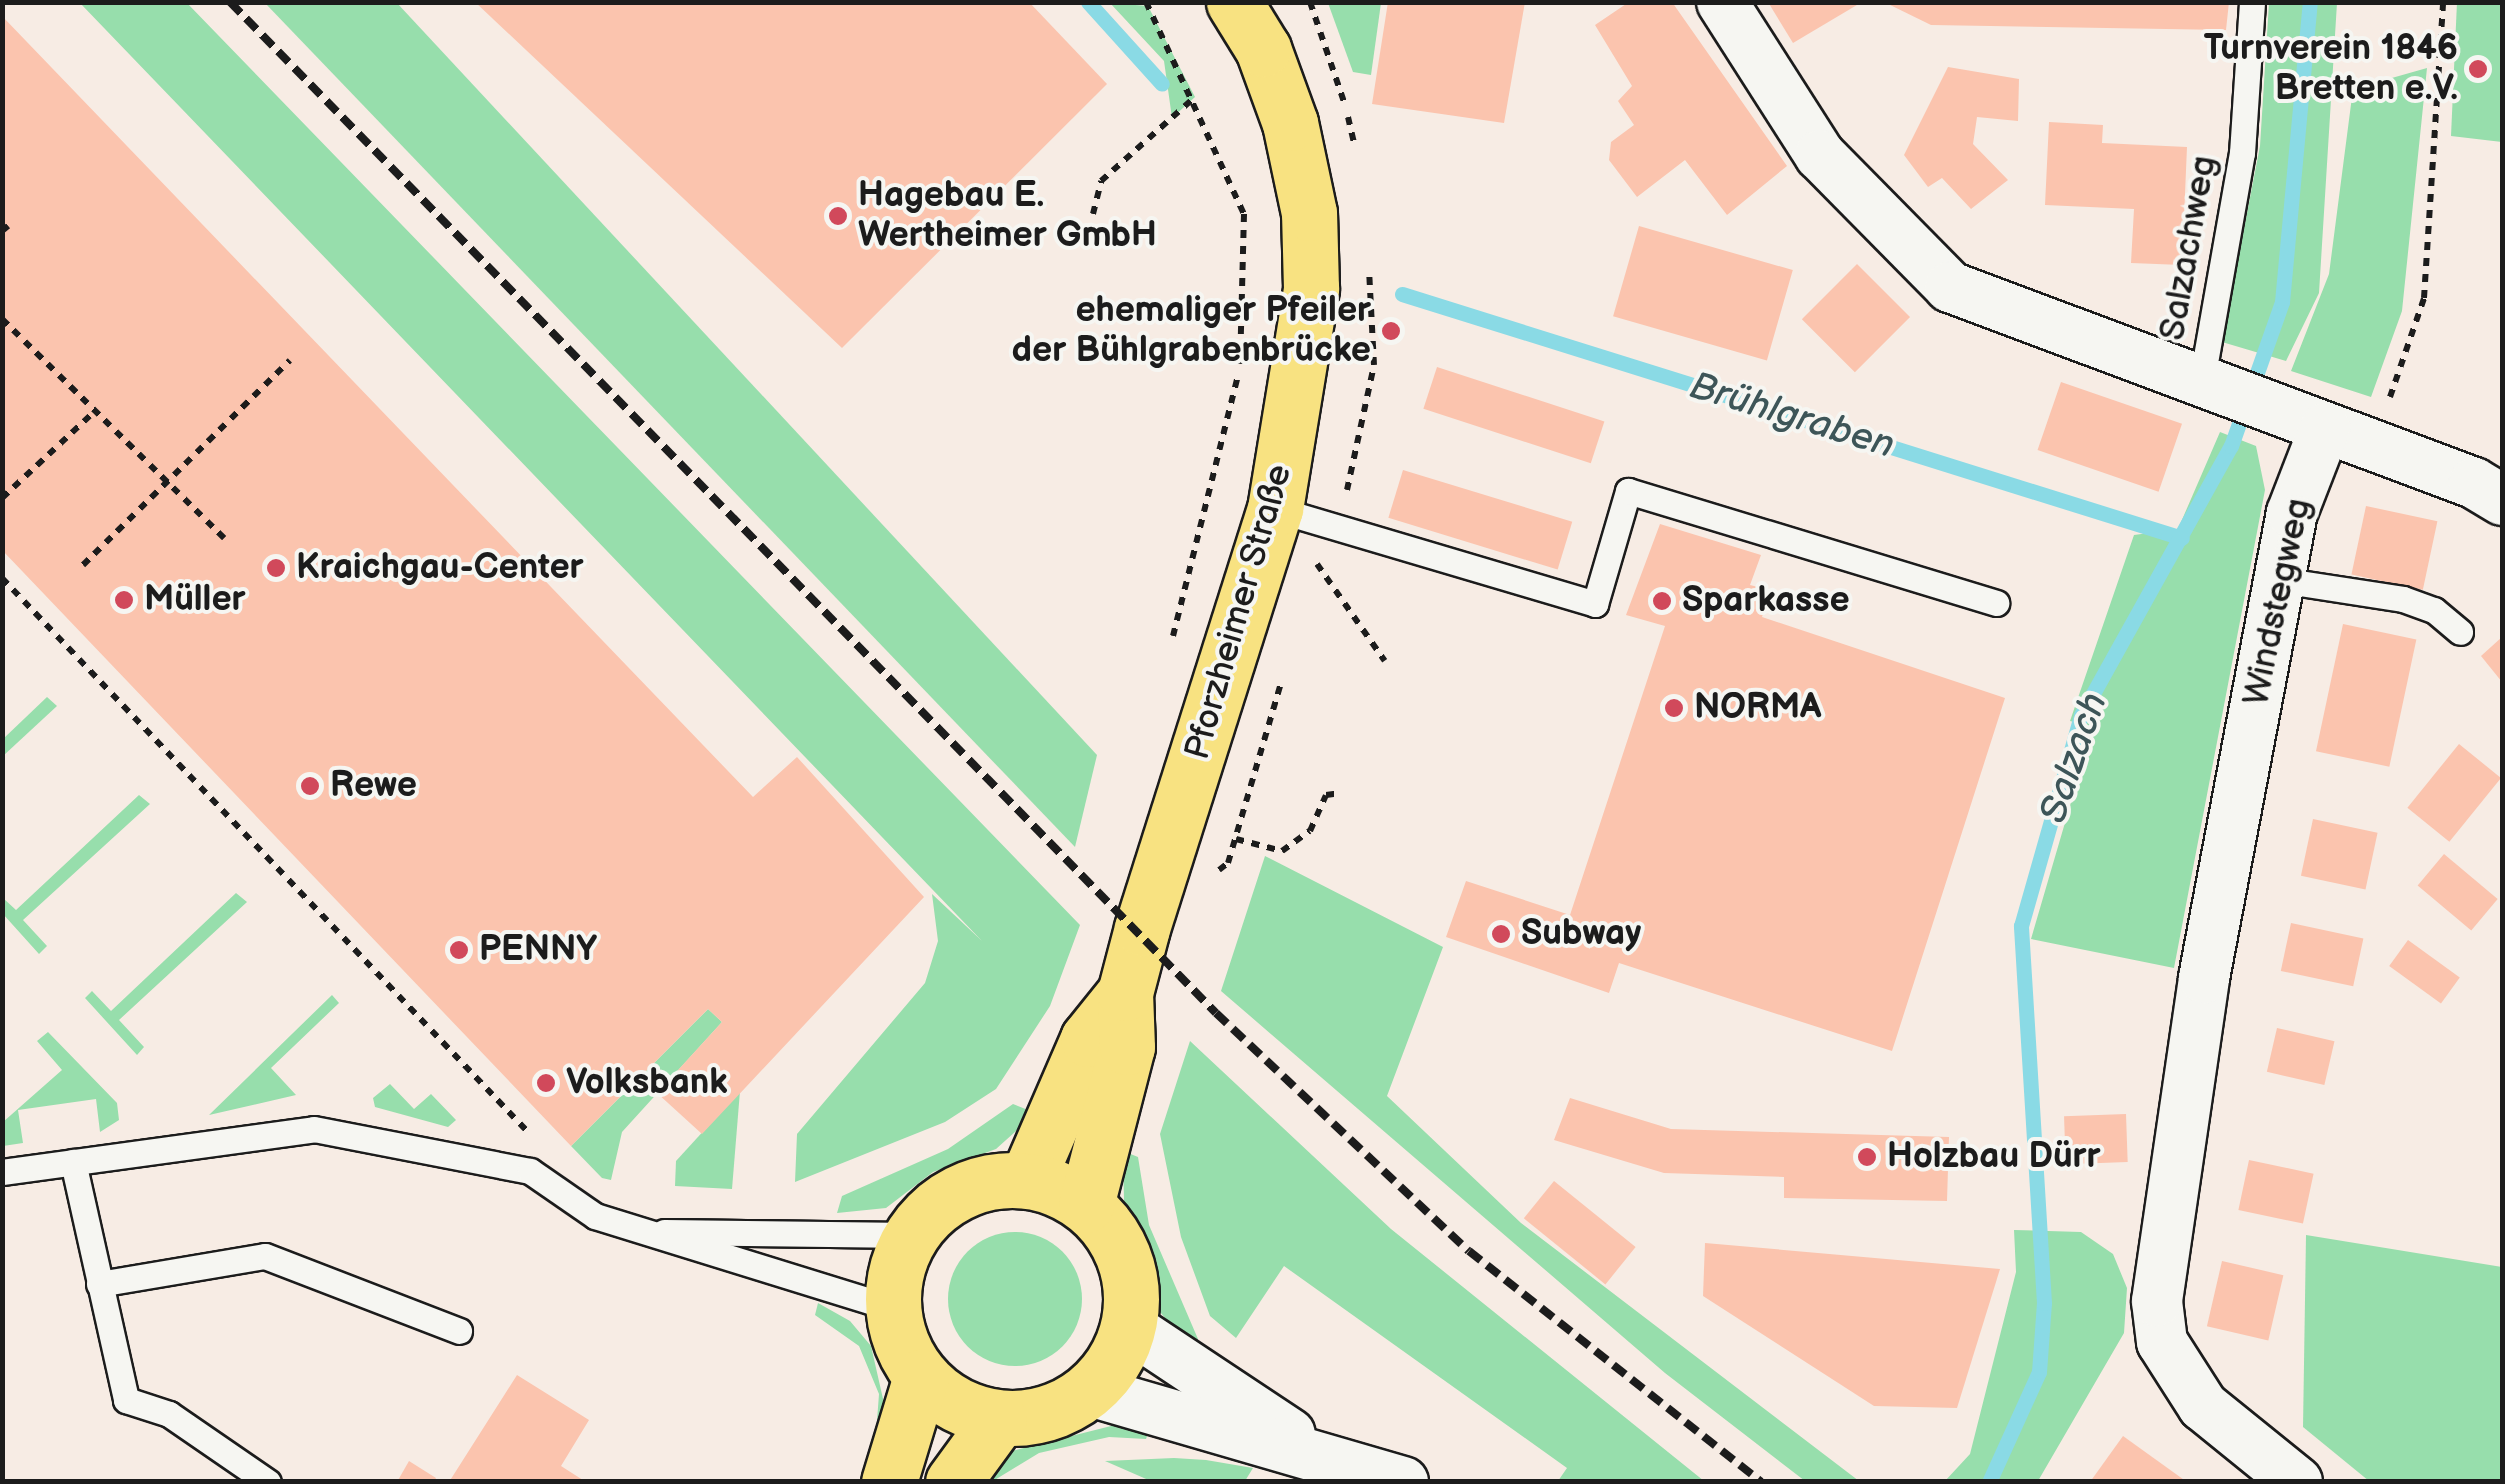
<!DOCTYPE html>
<html>
<head>
<meta charset="utf-8">
<style>
  body { margin:0 }
  #map { position:relative; width:2505px; height:1484px; overflow:hidden; background:#f7ece4; font-family:"Balsamiq Sans",sans-serif }
  div>[style] { position:absolute }
  [style*='--x'] { left:calc(var(--x)*1px); top:calc(var(--y)*1px); width:calc(var(--w)*1px); rotate:calc(var(--a)*1deg) }
  .green>* { inset:0; background:#97deac }
  .round { border-radius:50% }
  .stream>* { height:15px; margin:-7.5px; padding:0 7.5px; transform-origin:7.5px; border-radius:7.5px; background:#8adae5 }
  .building>* { inset:0; background:#fbc4ae; transform-origin:0 0 }
  .path>* { height:6px; margin-top:-3px; transform-origin:0; background:repeating-linear-gradient(90deg,#1c1c1c 0 8px,transparent 0 16px) }
  .roads { filter:drop-shadow(2px 0 #1c1c1c) drop-shadow(-2px 0 #1c1c1c) drop-shadow(0 2px #1c1c1c) drop-shadow(0 -2px #1c1c1c) }
  .service>* { height:25px; margin:-12.5px; padding:0 12.5px; transform-origin:12.5px; border-radius:12.5px; background:#f6f6f2 }
  .minor>* { height:50px; margin:-25px; padding:0 25px; transform-origin:25px; border-radius:25px; background:#f6f6f2 }
  .primary>* { height:55px; margin:-27.5px; padding:0 27.5px; transform-origin:27.5px; border-radius:27.5px; background:#f8e281 }
  .primary>.ring { margin:-27.5px; padding:0; box-sizing:content-box; background:none; border:55px solid #f8e281; border-radius:50% }
  .rail>* { height:8px; margin-top:-4px; transform-origin:0; background:repeating-linear-gradient(90deg,#1c1c1c 0 15px,transparent 0 23px) }
  .dots>* { width:28px; height:28px; translate:-50% -50%; box-sizing:border-box; border:5px solid #f6f6f2; border-radius:50% }
  span { translate:-50% -50%; white-space:nowrap; text-align:center; line-height:1.15; -webkit-text-stroke:8px #f6f6f2; paint-order:stroke }
  .poi-label { font-size:35px; color:#1c1c1c; font-weight:700 }
  .right { translate:-100% -50%; text-align:right }
  .left { translate:0 -50%; text-align:left }
  .street-label { font-size:35px; color:#1c1c1c }
  .water-label { font-size:38px; color:#3d5558; font-style:italic }
  .frame { position:absolute; inset:0; border:5px solid #1c1c1c; pointer-events:none }
</style>
</head>
<body>
<div id="map">
  <div class="green">
    <i style="clip-path:polygon(2457px 2px,2502px 3px,2502px 142px,2451px 136px)"></i>
    <i style="clip-path:polygon(80px 3px,187px 3px,1080px 925px,1050px 1006px,996px 1089px,945px 1122px,795px 1182px,797px 1134px,925px 983px,938px 941px,932px 894px,982px 941px)"></i>
    <i style="clip-path:polygon(265px 3px,397px 3px,1097px 755px,1075px 847px)"></i>
    <i style="clip-path:polygon(1110px 3px,1148px 6px,1195px 97px,1172px 118px,1164px 61px)"></i>
    <i style="clip-path:polygon(1328px 3px,1381px 3px,1371px 75px,1353px 72px)"></i>
    <i style="clip-path:polygon(2269px 3px,2337px 3px,2319px 293px,2286px 361px,2222px 342px,2260px 146px)"></i>
    <i style="clip-path:polygon(2427px 68px,2402px 311px,2371px 397px,2291px 371px,2329px 274px,2353px 89px)"></i>
    <i style="clip-path:polygon(2220px 432px,2256px 446px,2265px 490px,2174px 968px,2031px 939px,2093px 727px,2070px 721px,2134px 535px,2178px 529px)"></i>
    <i style="clip-path:polygon(47px 697px,57px 706px,3px 756px,3px 739px)"></i>
    <i style="clip-path:polygon(139px 795px,150px 804px,23px 920px,47px 946px,39px 954px,3px 914px,3px 898px,16px 910px)"></i>
    <i style="clip-path:polygon(1265px 856px,1443px 947px,1387px 1096px,1521px 1223px,1859px 1481px,1805px 1481px,1665px 1373px,1221px 991px)"></i>
    <i style="clip-path:polygon(236px 893px,247px 902px,119px 1020px,144px 1047px,137px 1055px,85px 998px,92px 991px,111px 1011px)"></i>
    <i style="clip-path:polygon(332px 995px,339px 1003px,271px 1068px,296px 1095px,209px 1115px)"></i>
    <i style="clip-path:polygon(708px 1009px,722px 1022px,622px 1132px,611px 1180px,602px 1178px,571px 1146px)"></i>
    <i style="clip-path:polygon(48px 1032px,117px 1103px,119px 1120px,100px 1132px,96px 1099px,18px 1110px,23px 1143px,3px 1146px,3px 1122px,62px 1070px,37px 1041px)"></i>
    <i style="clip-path:polygon(1190px 1041px,1391px 1229px,1704px 1481px,1558px 1481px,1567px 1468px,1284px 1266px,1236px 1338px,1210px 1316px,1181px 1237px,1160px 1134px)"></i>
    <i style="clip-path:polygon(390px 1084px,414px 1109px,431px 1094px,456px 1120px,448px 1127px,375px 1107px,373px 1098px)"></i>
    <i style="clip-path:polygon(740px 1091px,732px 1189px,675px 1186px,676px 1161px)"></i>
    <i style="clip-path:polygon(1013px 1104px,1028px 1110px,1027px 1121px,996px 1149px,933px 1172px,886px 1208px,837px 1213px,842px 1196px,948px 1149px)"></i>
    <i style="clip-path:polygon(1123px 1151px,1138px 1157px,1149px 1225px,1198px 1339px,1196px 1354px,1160px 1312px,1124px 1201px)"></i>
    <i style="clip-path:polygon(2014px 1230px,2081px 1232px,2113px 1254px,2127px 1288px,2124px 1333px,2038px 1481px,1945px 1481px,1970px 1454px,2016px 1272px)"></i>
    <i class="round" style="left:948px;top:1232px;width:134px;height:134px"></i>
    <i style="clip-path:polygon(2306px 1235px,2502px 1267px,2502px 1481px,2369px 1481px,2303px 1427px)"></i>
    <i style="clip-path:polygon(818px 1303px,850px 1321px,871px 1346px,886px 1412px,876px 1434px,879px 1394px,859px 1346px,815px 1315px)"></i>
    <i style="clip-path:polygon(1115px 1425px,1149px 1431px,1146px 1439px,1109px 1437px,1039px 1453px,993px 1481px,976px 1482px,1012px 1451px)"></i>
    <i style="clip-path:polygon(1174px 1458px,1206px 1460px,1253px 1468px,1245px 1481px,1153px 1482px,1105px 1461px)"></i>
  </div>
  <div class="stream">
    <i style="--x:1088;--y:2;--w:110;--a:47.9"></i>
    <i style="--x:1402;--y:294;--w:817;--a:17.37"></i>
    <i style="--x:1989;--y:1482;--w:121;--a:-65.6"></i>
    <i style="--x:2039;--y:1372;--w:69;--a:-85.9"></i>
    <i style="--x:2044;--y:1303;--w:378;--a:-93.5"></i>
    <i style="--x:2021;--y:926;--w:219;--a:-74.1"></i>
    <i style="--x:2081;--y:715;--w:308;--a:-60.9"></i>
    <i style="--x:2231;--y:446;--w:153;--a:-70.5"></i>
    <i style="--x:2282;--y:302;--w:301;--a:-84.7"></i>
  </div>
  <div class="building">
    <i style="clip-path:polygon(475px 2px,1029px 2px,1107px 84px,842px 348px)"></i>
    <i style="clip-path:polygon(1388px 2px,1525px 2px,1504px 123px,1372px 104px)"></i>
    <i style="clip-path:polygon(1629px 2px,1672px 2px,1787px 166px,1727px 215px,1685px 160px,1637px 197px,1609px 160px,1611px 142px,1634px 125px,1618px 101px,1632px 86px,1595px 25px)"></i>
    <i style="clip-path:polygon(1768px 2px,1862px 2px,1793px 43px)"></i>
    <i style="clip-path:polygon(1884px 2px,2229px 2px,2226px 30px,1931px 25px)"></i>
    <i style="clip-path:polygon(2px 16px,753px 797px,797px 757px,924px 897px,702px 1134px,657px 1093px,722px 1022px,708px 1009px,571px 1146px,2px 550px)"></i>
    <i style="clip-path:polygon(1948px 67px,2019px 79px,2018px 121px,1977px 117px,1973px 144px,2008px 180px,1971px 209px,1942px 178px,1928px 187px,1904px 155px)"></i>
    <i style="clip-path:polygon(2049px 122px,2103px 125px,2102px 143px,2187px 147px,2182px 265px,2131px 263px,2134px 209px,2045px 205px)"></i>
    <i style="left:1639px;top:226px;width:160px;height:94px;rotate:16deg"></i>
    <i style="left:1857px;top:264px;width:75px;height:78px;rotate:45deg"></i>
    <i style="left:1437px;top:367px;width:176px;height:44px;rotate:18deg"></i>
    <i style="left:2061px;top:382px;width:128px;height:72px;rotate:19deg"></i>
    <i style="left:1403px;top:470px;width:177px;height:50px;rotate:17deg"></i>
    <i style="left:2366px;top:506px;width:73px;height:70px;rotate:12deg"></i>
    <i style="clip-path:polygon(1660px 524px,1761px 555px,1750px 585px,1770px 590px,1762px 617px,2005px 698px,1892px 1051px,1619px 963px,1609px 993px,1446px 937px,1466px 881px,1570px 915px,1665px 626px,1626px 615px)"></i>
    <i style="left:2343px;top:624px;width:75px;height:130px;rotate:12deg"></i>
    <i style="clip-path:polygon(2502px 637px,2502px 682px,2481px 656px)"></i>
    <i style="left:2459px;top:744px;width:54px;height:82px;rotate:39deg"></i>
    <i style="left:2313px;top:819px;width:66px;height:58px;rotate:12deg"></i>
    <i style="left:2444px;top:854px;width:70px;height:41px;rotate:40deg"></i>
    <i style="left:2291px;top:923px;width:74px;height:49px;rotate:12deg"></i>
    <i style="left:2408px;top:940px;width:64px;height:32px;rotate:36deg"></i>
    <i style="left:2277px;top:1028px;width:59px;height:45px;rotate:13deg"></i>
    <i style="clip-path:polygon(1570px 1098px,1671px 1129px,1949px 1137px,1947px 1201px,1784px 1198px,1784px 1177px,1664px 1173px,1554px 1140px)"></i>
    <i style="left:2126px;top:1114px;width:48px;height:62px;rotate:88deg"></i>
    <i style="left:2249px;top:1160px;width:66px;height:51px;rotate:12deg"></i>
    <i style="left:1554px;top:1181px;width:105px;height:48px;rotate:39deg"></i>
    <i style="clip-path:polygon(1705px 1243px,2000px 1269px,1957px 1408px,1874px 1406px,1703px 1296px)"></i>
    <i style="left:2222px;top:1261px;width:63px;height:67px;rotate:13deg"></i>
    <i style="clip-path:polygon(517px 1375px,589px 1420px,561px 1466px,586px 1482px,449px 1482px)"></i>
    <i style="clip-path:polygon(2123px 1436px,2187px 1482px,2090px 1482px)"></i>
    <i style="clip-path:polygon(409px 1461px,436px 1478px,434px 1482px,397px 1482px)"></i>
  </div>
  <div class="path">
    <i style="--x:1146;--y:2;--w:234;--a:65.2"></i>
    <i style="--x:1244;--y:214;--w:150;--a:91.5"></i>
    <i style="--x:1310;--y:2;--w:109;--a:71.2"></i>
    <i style="--x:1348;--y:117;--w:28;--a:77"></i>
    <i style="--x:1093;--y:214;--w:34;--a:-76"></i>
    <i style="--x:1101;--y:181;--w:126;--a:-41.8"></i>
    <i style="--x:2;--y:231;--w:8;--a:-40"></i>
    <i style="--x:2;--y:319;--w:312;--a:44.6"></i>
    <i style="--x:2390;--y:397;--w:105;--a:-71"></i>
    <i style="--x:2424;--y:298;--w:297;--a:-86.3"></i>
    <i style="--x:1347;--y:490;--w:128;--a:-77.8"></i>
    <i style="--x:1374;--y:365;--w:94;--a:-93"></i>
    <i style="--x:2;--y:498;--w:129;--a:-43.1"></i>
    <i style="--x:1317;--y:564;--w:118;--a:55"></i>
    <i style="--x:83;--y:565;--w:291;--a:-44.7"></i>
    <i style="--x:2;--y:578;--w:761;--a:46.49"></i>
    <i style="--x:1173;--y:636;--w:268;--a:-76"></i>
    <i style="--x:1236;--y:839;--w:48;--a:14.6"></i>
    <i style="--x:1282;--y:851;--w:34;--a:-36"></i>
    <i style="--x:1310;--y:831;--w:39;--a:-66"></i>
    <i style="--x:1326;--y:795;--w:15;--a:-8"></i>
    <i style="--x:1219;--y:870;--w:11;--a:-38"></i>
    <i style="--x:1228;--y:863;--w:191;--a:-73.6"></i>
  </div>
  <div class="roads">
    <div class="service">
      <i style="--x:2201;--y:385;--w:236;--a:-80"></i>
      <i style="--x:2242;--y:153;--w:151;--a:-86.2"></i>
      <i style="--x:1275;--y:509;--w:334;--a:16.5"></i>
      <i style="--x:1595;--y:604;--w:118;--a:-73.7"></i>
      <i style="--x:1628;--y:491;--w:385;--a:16.9"></i>
      <i style="--x:2280;--y:580;--w:124;--a:8.8"></i>
      <i style="--x:2403;--y:599;--w:33;--a:20"></i>
      <i style="--x:2434;--y:610;--w:34;--a:40"></i>
      <i style="--x:73;--y:1162;--w:244;--a:77.4"></i>
      <i style="--x:126;--y:1400;--w:45;--a:18"></i>
      <i style="--x:169;--y:1414;--w:120;--a:34.5"></i>
      <i style="--x:2;--y:1172;--w:315;--a:-7.8"></i>
      <i style="--x:314;--y:1129;--w:220;--a:11"></i>
      <i style="--x:530;--y:1171;--w:79;--a:34.7"></i>
      <i style="--x:595;--y:1216;--w:312;--a:17.2"></i>
      <i style="--x:664;--y:1232;--w:247;--a:0.7"></i>
      <i style="--x:99;--y:1284;--w:168;--a:-9.6"></i>
      <i style="--x:265;--y:1256;--w:208;--a:21.1"></i>
    </div>
    <div class="minor">
      <i style="--x:1722;--y:2;--w:182;--a:57.4"></i>
      <i style="--x:1820;--y:155;--w:185;--a:45.4"></i>
      <i style="--x:1950;--y:287;--w:559;--a:20.51"></i>
      <i style="--x:2474;--y:483;--w:33;--a:31"></i>
      <i style="--x:1129;--y:1327;--w:193;--a:33.6"></i>
      <i style="--x:1090;--y:1391;--w:326;--a:16.2"></i>
      <i style="--x:2297;--y:1482;--w:121;--a:-141"></i>
      <i style="--x:2203;--y:1406;--w:76;--a:-122.6"></i>
      <i style="--x:2162;--y:1342;--w:41;--a:-97"></i>
      <i style="--x:2157;--y:1301;--w:326;--a:-81.7"></i>
      <i style="--x:2204;--y:978;--w:473;--a:-79.3"></i>
      <i style="--x:2292;--y:513;--w:91;--a:-68.8"></i>
    </div>
    <div class="primary">
      <i style="--x:1027;--y:1180;--w:154;--a:-66.6"></i>
      <i style="--x:1088;--y:1039;--w:59;--a:-51.2"></i>
      <i class="ring" style="left:893px;top:1180px;width:183px;height:183px"></i>
      <i style="--x:1086;--y:1205;--w:163;--a:-75.5"></i>
      <i style="--x:1127;--y:1047;--w:54;--a:-92.1"></i>
      <i style="--x:1125;--y:993;--w:67;--a:-75.3"></i>
      <i style="--x:1142;--y:928;--w:440;--a:-72.4"></i>
      <i style="--x:1275;--y:509;--w:224;--a:-80.7"></i>
      <i style="--x:1311;--y:288;--w:75;--a:-91.5"></i>
      <i style="--x:1309;--y:213;--w:92;--a:-101.9"></i>
      <i style="--x:1290;--y:123;--w:79;--a:-110"></i>
      <i style="--x:1263;--y:49;--w:55;--a:-121.7"></i>
      <i style="--x:889;--y:1482;--w:110;--a:-73.1"></i>
      <i style="--x:953;--y:1482;--w:78;--a:-53.9"></i>
    </div>
  </div>
  <div class="rail">
    <i style="--x:230;--y:2;--w:1412;--a:45.72"></i>
    <i style="--x:1216;--y:1013;--w:347;--a:43.3"></i>
    <i style="--x:1469;--y:1251;--w:372;--a:38.3"></i>
  </div>
  <div class="dots">
    <i style="left:2478px;top:69px;background:#d1495b"></i>
    <i style="left:838px;top:216px;background:#d1495b"></i>
    <i style="left:1391px;top:331px;background:#d1495b"></i>
    <i style="left:276px;top:568px;background:#d1495b"></i>
    <i style="left:124px;top:600px;background:#d1495b"></i>
    <i style="left:1662px;top:601px;background:#d1495b"></i>
    <i style="left:1674px;top:708px;background:#d1495b"></i>
    <i style="left:310px;top:786px;background:#d1495b"></i>
    <i style="left:1501px;top:934px;background:#d1495b"></i>
    <i style="left:459px;top:950px;background:#d1495b"></i>
    <i style="left:546px;top:1083px;background:#d1495b"></i>
    <i style="left:1867px;top:1157px;background:#d1495b"></i>
  </div>
  <div class="poi-label">
    <span class="right" style="left:2458px;top:69px">Turnverein 1846<br>Bretten e.V.</span>
    <span class="left" style="left:858px;top:216px">Hagebau E.<br>Wertheimer GmbH</span>
    <span class="right" style="left:1371px;top:331px">ehemaliger Pfeiler<br>der Bühlgrabenbrücke</span>
    <span class="left" style="left:296px;top:568px">Kraichgau-Center</span>
    <span class="left" style="left:144px;top:600px">Müller</span>
    <span class="left" style="left:1682px;top:601px">Sparkasse</span>
    <span class="left" style="left:1694px;top:708px">NORMA</span>
    <span class="left" style="left:330px;top:786px">Rewe</span>
    <span class="left" style="left:1521px;top:934px">Subway</span>
    <span class="left" style="left:479px;top:950px">PENNY</span>
    <span class="left" style="left:566px;top:1083px">Volksbank</span>
    <span class="left" style="left:1887px;top:1157px">Holzbau Dürr</span>
  </div>
  <div class="street-label">
    <span style="left:2189px;top:248px;rotate:-80deg">Salzachweg</span>
    <span style="left:2278px;top:602px;rotate:-78deg">Windstegweg</span>
    <span style="left:1239px;top:612px;rotate:-74deg">Pforzheimer Straße</span>
  </div>
  <div class="water-label">
    <span style="left:1792px;top:416px;rotate:17deg">Brühlgraben</span>
    <span style="left:2074px;top:758px;rotate:-71deg">Salzach</span>
  </div>
  <div class="frame"></div>
</div>
</body>
</html>
